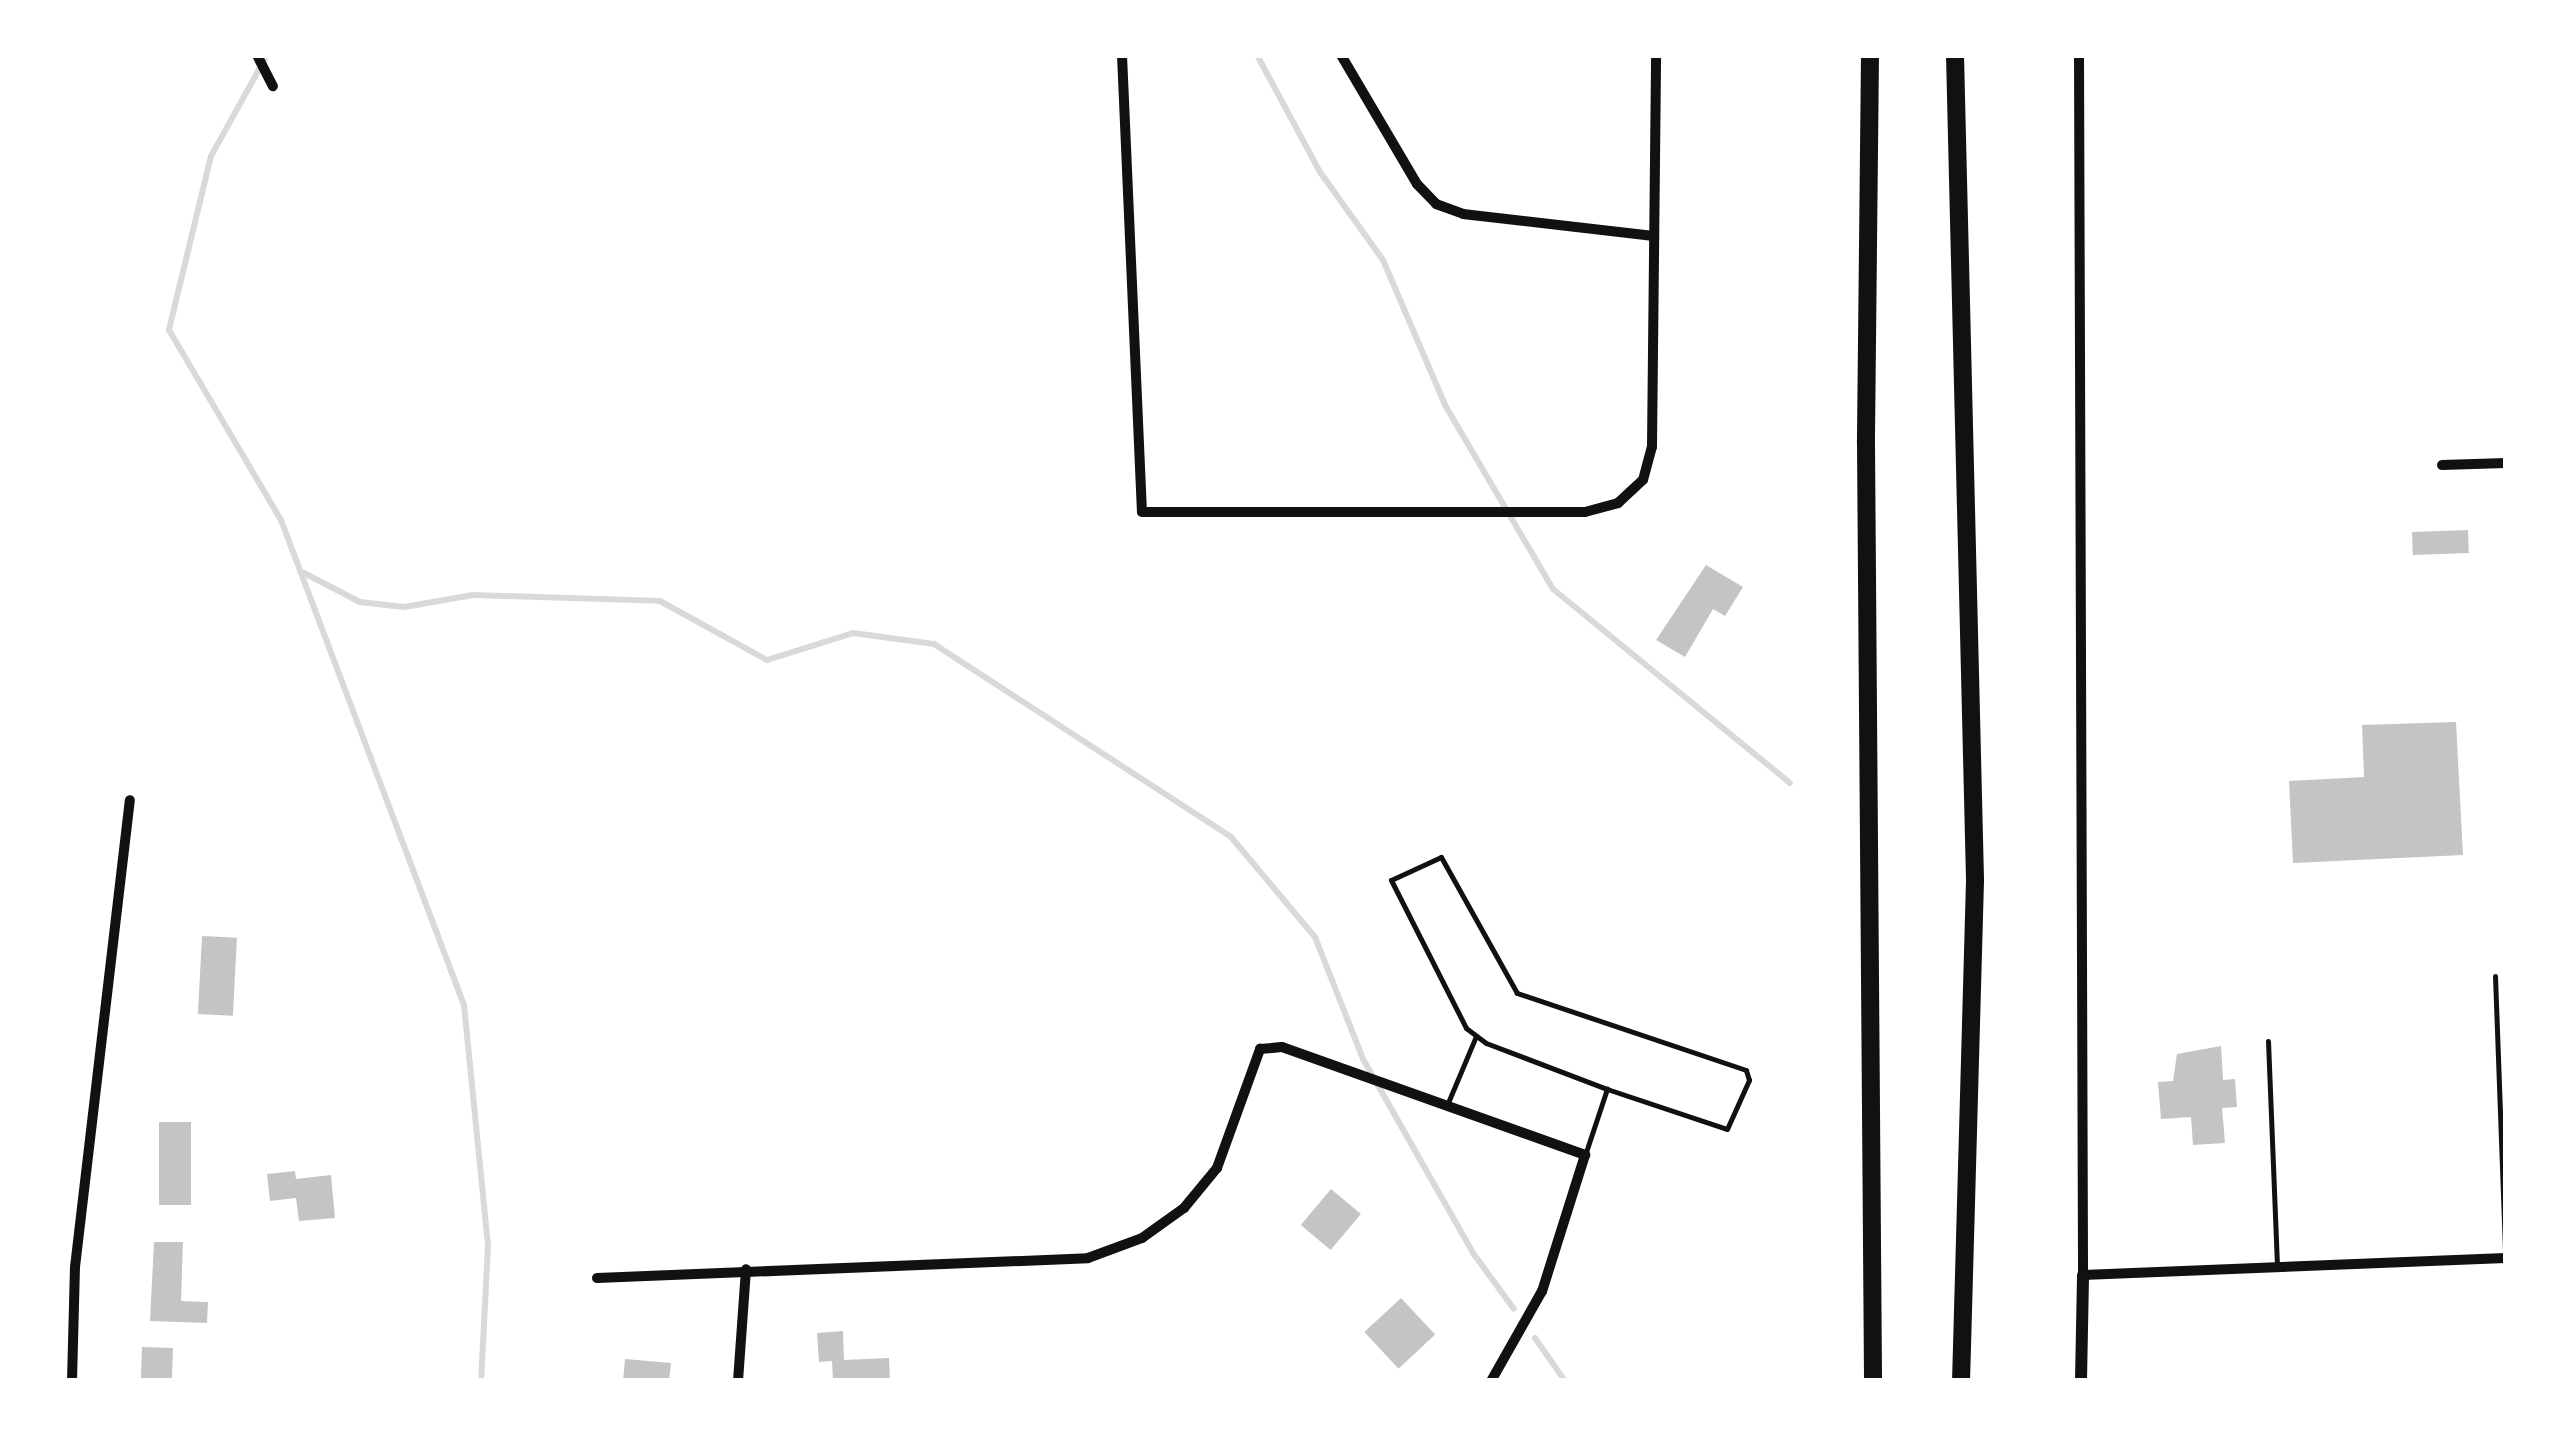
<!DOCTYPE html>
<html>
<head>
<meta charset="utf-8">
<style>
  body { margin:0 }
  #map { position:relative; width:2561px; height:1436px; overflow:hidden; background:#fff; font-family:"Alegreya Sans",sans-serif }
  div>[style] { position:absolute }
  [style*='--x'] { left:calc(var(--x)*1px); top:calc(var(--y)*1px); width:calc(var(--w)*1px); rotate:calc(var(--a)*1deg) }
  .stream>* { height:6px; margin:-3px; padding:0 3px; transform-origin:3px; border-radius:3px; background:#d9d9d9 }
  .building>* { inset:0; background:#c4c4c4; transform-origin:0 0 }
  .service>* { height:5px; margin:-2.5px; padding:0 2.5px; transform-origin:2.5px; border-radius:2.5px; background:#111 }
  .minor>* { height:10px; margin:-5px; padding:0 5px; transform-origin:5px; border-radius:5px; background:#111 }
  .tertiary>* { height:12px; margin:-6px; padding:0 6px; transform-origin:6px; border-radius:6px; background:#111 }
  .motorway>* { height:18px; margin:-9px; padding:0 9px; transform-origin:9px; border-radius:9px; background:#111 }
  span { translate:-50% -50%; white-space:nowrap; text-align:center; line-height:1.15; -webkit-text-stroke:9px #fff; paint-order:stroke }
  .frame { position:absolute; inset:0; border:58px solid #fff; pointer-events:none }
</style>
</head>
<body>
<div id="map">
  <div class="stream">
    <i style="--x:267;--y:55;--w:115;--a:119"></i>
    <i style="--x:211;--y:156;--w:179;--a:103.6"></i>
    <i style="--x:169;--y:330;--w:221;--a:59.5"></i>
    <i style="--x:281;--y:520;--w:518;--a:69.33"></i>
    <i style="--x:464;--y:1005;--w:241;--a:84.3"></i>
    <i style="--x:488;--y:1245;--w:136;--a:92.9"></i>
    <i style="--x:1257;--y:55;--w:133;--a:61.7"></i>
    <i style="--x:1320;--y:172;--w:108;--a:54.4"></i>
    <i style="--x:1383;--y:260;--w:158;--a:66.8"></i>
    <i style="--x:1445;--y:405;--w:213;--a:59.6"></i>
    <i style="--x:1553;--y:589;--w:306;--a:39.3"></i>
    <i style="--x:304;--y:573;--w:63;--a:27.4"></i>
    <i style="--x:360;--y:602;--w:44;--a:6.5"></i>
    <i style="--x:404;--y:607;--w:70;--a:-9.9"></i>
    <i style="--x:473;--y:595;--w:187;--a:1.8"></i>
    <i style="--x:660;--y:601;--w:122;--a:28.9"></i>
    <i style="--x:767;--y:660;--w:90;--a:-17.4"></i>
    <i style="--x:853;--y:633;--w:82;--a:7.7"></i>
    <i style="--x:934;--y:644;--w:354;--a:33"></i>
    <i style="--x:1231;--y:837;--w:131;--a:50"></i>
    <i style="--x:1315;--y:937;--w:131;--a:68.5"></i>
    <i style="--x:1363;--y:1059;--w:223;--a:60.4"></i>
    <i style="--x:1473;--y:1253;--w:69;--a:53.8"></i>
    <i style="--x:1535;--y:1338;--w:52;--a:55.1"></i>
  </div>
  <div class="building">
    <i style="left:2468px;top:530px;width:23px;height:56px;rotate:88deg"></i>
    <i style="clip-path:polygon(1706px 565px,1743px 587px,1725px 616px,1713px 609px,1685px 657px,1656px 640px)"></i>
    <i style="clip-path:polygon(2456px 722px,2463px 855px,2293px 863px,2289px 781px,2364px 777px,2362px 725px)"></i>
    <i style="left:202px;top:936px;width:35px;height:78px;rotate:3deg"></i>
    <i style="clip-path:polygon(2221px 1046px,2223px 1080px,2235px 1079px,2237px 1107px,2222px 1108px,2225px 1143px,2193px 1145px,2191px 1117px,2161px 1119px,2158px 1082px,2173px 1081px,2177px 1054px)"></i>
    <i style="left:159px;top:1122px;width:32px;height:83px"></i>
    <i style="clip-path:polygon(295px 1171px,296px 1179px,331px 1175px,335px 1218px,299px 1221px,296px 1198px,270px 1201px,267px 1174px)"></i>
    <i style="left:1331px;top:1189px;width:39px;height:47px;rotate:40deg"></i>
    <i style="clip-path:polygon(154px 1242px,183px 1242px,181px 1301px,208px 1302px,207px 1323px,150px 1321px)"></i>
    <i style="left:1401px;top:1298px;width:50px;height:50px;rotate:47deg"></i>
    <i style="clip-path:polygon(843px 1331px,844px 1360px,889px 1358px,890px 1381px,833px 1381px,832px 1361px,819px 1362px,817px 1333px)"></i>
    <i style="left:142px;top:1347px;width:31px;height:34px;rotate:2deg"></i>
    <i style="clip-path:polygon(625px 1359px,671px 1363px,669px 1381px,623px 1381px)"></i>
  </div>
  <div class="service">
    <i style="--x:2495;--y:976;--w:279;--a:87.9"></i>
    <i style="--x:2268;--y:1041;--w:223;--a:87.7"></i>
    <i style="--x:1447;--y:1105;--w:75;--a:-67.2"></i>
    <i style="--x:1585;--y:1155;--w:70;--a:-71.6"></i>
    <i style="--x:1607;--y:1089;--w:126;--a:18.4"></i>
    <i style="--x:1727;--y:1129;--w:54;--a:-65.8"></i>
    <i style="--x:1749;--y:1080;--w:10;--a:-107"></i>
    <i style="--x:1746;--y:1070;--w:242;--a:-161.4"></i>
    <i style="--x:1517;--y:993;--w:156;--a:-119.2"></i>
    <i style="--x:1441;--y:857;--w:55;--a:155.3"></i>
    <i style="--x:1391;--y:880;--w:166;--a:63.1"></i>
    <i style="--x:1466;--y:1028;--w:25;--a:37"></i>
    <i style="--x:1486;--y:1043;--w:129;--a:20.8"></i>
  </div>
  <div class="minor">
    <i style="--x:257;--y:55;--w:35;--a:63"></i>
    <i style="--x:1122;--y:55;--w:457;--a:87.5"></i>
    <i style="--x:1142;--y:512;--w:443;--a:0"></i>
    <i style="--x:1585;--y:512;--w:34;--a:-15"></i>
    <i style="--x:1618;--y:503;--w:34;--a:-43"></i>
    <i style="--x:1643;--y:480;--w:34;--a:-75"></i>
    <i style="--x:1652;--y:447;--w:392;--a:-89.4"></i>
    <i style="--x:1341;--y:55;--w:150;--a:59.5"></i>
    <i style="--x:1417;--y:184;--w:28;--a:46"></i>
    <i style="--x:1436;--y:204;--w:29;--a:20"></i>
    <i style="--x:1463;--y:214;--w:192;--a:6.6"></i>
    <i style="--x:2079;--y:55;--w:1220;--a:89.81"></i>
    <i style="--x:2083;--y:1275;--w:423;--a:-2.3"></i>
    <i style="--x:2442;--y:465;--w:64;--a:-1.8"></i>
    <i style="--x:597;--y:1278;--w:491;--a:-2.3"></i>
    <i style="--x:1088;--y:1258;--w:58;--a:-20.3"></i>
    <i style="--x:1142;--y:1238;--w:52;--a:-35.5"></i>
    <i style="--x:1184;--y:1208;--w:52;--a:-50.5"></i>
    <i style="--x:1217;--y:1168;--w:127;--a:-70.1"></i>
    <i style="--x:1260;--y:1049;--w:22;--a:-5"></i>
    <i style="--x:1282;--y:1047;--w:322;--a:19.6"></i>
    <i style="--x:1585;--y:1155;--w:143;--a:107.5"></i>
    <i style="--x:1542;--y:1291;--w:103;--a:119.5"></i>
    <i style="--x:72;--y:1381;--w:114;--a:-88.5"></i>
    <i style="--x:75;--y:1267;--w:470;--a:-83.3"></i>
    <i style="--x:738;--y:1381;--w:112;--a:-85.9"></i>
  </div>
  <div class="tertiary">
    <i style="--x:2081;--y:1381;--w:106;--a:-88.9"></i>
  </div>
  <div class="motorway">
    <i style="--x:1870;--y:55;--w:389;--a:90.6"></i>
    <i style="--x:1866;--y:444;--w:937;--a:89.57"></i>
    <i style="--x:1955;--y:55;--w:826;--a:88.61"></i>
    <i style="--x:1975;--y:881;--w:500;--a:91.6"></i>
  </div>
  <div class="frame"></div>
</div>
</body>
</html>
